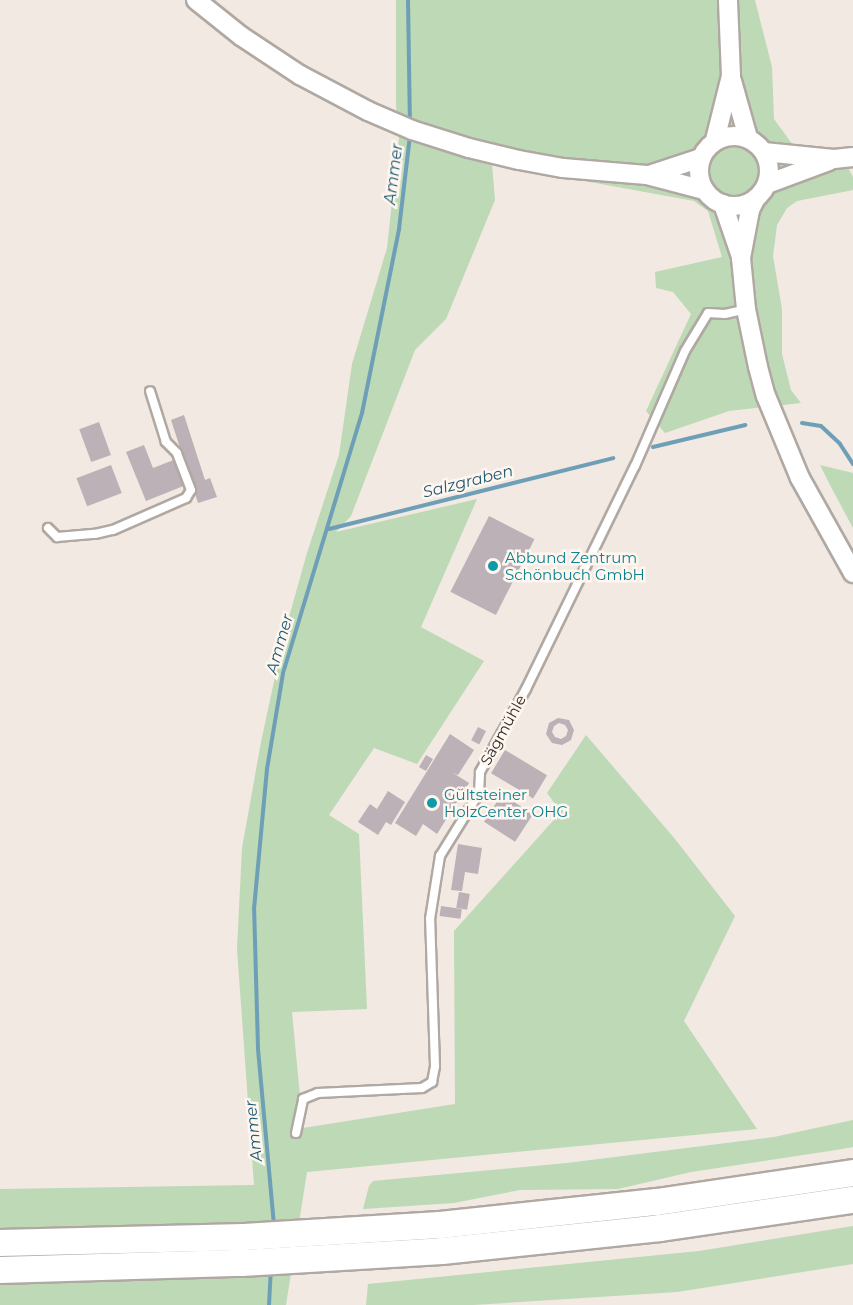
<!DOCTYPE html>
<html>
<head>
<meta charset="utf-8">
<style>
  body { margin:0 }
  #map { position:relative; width:853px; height:1305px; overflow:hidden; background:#f1e9e2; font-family:Montserrat,sans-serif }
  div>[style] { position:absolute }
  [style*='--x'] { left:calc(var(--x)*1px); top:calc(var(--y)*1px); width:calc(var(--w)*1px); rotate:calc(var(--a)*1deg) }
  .green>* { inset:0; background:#bdd9b5 }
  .stream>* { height:4px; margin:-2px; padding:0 2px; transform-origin:2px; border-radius:2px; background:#6f9fb7 }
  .building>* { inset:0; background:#bbb1b6; transform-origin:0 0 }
  .roads { filter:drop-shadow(2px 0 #b0a8a2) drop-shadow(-2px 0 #b0a8a2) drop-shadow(0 2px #b0a8a2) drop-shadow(0 -2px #b0a8a2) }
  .service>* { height:8px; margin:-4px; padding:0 4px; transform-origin:4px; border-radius:4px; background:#fff }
  .tertiary>* { height:18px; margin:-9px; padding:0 9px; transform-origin:9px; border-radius:9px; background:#fff }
  .tertiary>.ring { margin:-9px; padding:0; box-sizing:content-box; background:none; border:18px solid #fff; border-radius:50% }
  .motorway>* { height:26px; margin:-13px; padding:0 13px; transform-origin:13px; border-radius:13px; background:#fff }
  .dots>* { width:16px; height:16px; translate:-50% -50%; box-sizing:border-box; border:3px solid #fef6ef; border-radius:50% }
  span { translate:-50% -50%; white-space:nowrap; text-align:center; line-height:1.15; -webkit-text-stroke:5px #fef6ef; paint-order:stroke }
  .culture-label { font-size:15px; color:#0d838f }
  .left { translate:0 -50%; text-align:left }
  .street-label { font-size:15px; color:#2e2b28 }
  .water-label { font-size:16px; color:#1c5972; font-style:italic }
</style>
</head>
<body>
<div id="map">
  <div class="green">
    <i style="clip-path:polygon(396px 0,755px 0,772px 67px,774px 119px,795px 148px,838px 149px,853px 177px,853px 190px,797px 201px,787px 208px,777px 225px,773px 256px,782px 309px,782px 354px,791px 390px,801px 403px,729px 411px,665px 433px,646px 411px,691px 314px,673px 292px,656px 288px,655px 272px,722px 257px,708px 211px,694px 201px,492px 164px,495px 200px,446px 319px,415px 350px,351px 516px,336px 532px,477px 499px,421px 627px,484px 661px,417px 764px,374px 748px,329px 815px,359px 834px,367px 1009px,292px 1012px,303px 1128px,455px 1104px,454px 931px,561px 812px,547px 793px,586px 735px,675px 839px,735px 916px,684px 1021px,757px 1129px,307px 1172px,286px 1305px,0 1305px,0 1189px,254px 1185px,237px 949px,242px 848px,261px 742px,284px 635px,307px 553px,339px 455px,352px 364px,387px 248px,399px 138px,396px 105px)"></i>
    <i style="clip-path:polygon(820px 465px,853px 473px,853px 528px,830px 485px)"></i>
    <i style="clip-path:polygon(853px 1120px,853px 1147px,836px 1150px,691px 1172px,618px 1189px,520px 1190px,454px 1203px,363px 1209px,369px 1186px,373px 1181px,567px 1163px,774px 1137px)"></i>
    <i style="clip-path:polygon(853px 1226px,853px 1264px,677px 1292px,473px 1305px,366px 1305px,368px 1284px,699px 1251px)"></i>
  </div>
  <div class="stream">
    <i style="--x:408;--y:0;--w:122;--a:89.1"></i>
    <i style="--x:802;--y:423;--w:19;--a:9"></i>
    <i style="--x:821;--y:426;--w:26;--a:43"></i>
    <i style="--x:840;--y:444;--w:24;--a:57"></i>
    <i style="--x:653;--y:447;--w:95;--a:-13.4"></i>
    <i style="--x:329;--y:529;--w:293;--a:-14"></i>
    <i style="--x:274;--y:1225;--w:178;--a:-95.2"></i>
    <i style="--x:258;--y:1048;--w:139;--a:-91.6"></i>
    <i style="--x:254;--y:909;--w:141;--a:-84.7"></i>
    <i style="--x:267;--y:769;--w:97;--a:-80.5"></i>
    <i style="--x:283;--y:673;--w:272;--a:-73.1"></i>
    <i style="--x:362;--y:413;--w:188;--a:-78.6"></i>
    <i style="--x:399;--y:229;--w:94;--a:-83.3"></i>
    <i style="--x:269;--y:1305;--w:33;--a:-87"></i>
  </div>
  <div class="building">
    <i style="clip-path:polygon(184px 415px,205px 480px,210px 478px,217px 497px,198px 503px,171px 420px)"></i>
    <i style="left:99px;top:422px;width:35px;height:21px;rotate:70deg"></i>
    <i style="clip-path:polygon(144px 445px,153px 468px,176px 459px,186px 485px,146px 501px,126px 452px)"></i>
    <i style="left:111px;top:465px;width:30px;height:37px;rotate:69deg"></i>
    <i style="left:489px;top:516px;width:51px;height:85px;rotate:27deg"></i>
    <i style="clip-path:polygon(evenodd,558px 718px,569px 720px,574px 730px,571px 740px,562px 745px,552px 743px,546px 734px,549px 723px,558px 718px,559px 723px,565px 725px,568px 730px,566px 736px,561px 739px,555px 737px,552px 732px,554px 726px,559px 723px)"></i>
    <i style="left:478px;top:727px;width:9px;height:15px;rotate:27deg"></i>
    <i style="clip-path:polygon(450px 734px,474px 750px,458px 775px,453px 773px,469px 783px,437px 834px,423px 824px,416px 836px,395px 823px)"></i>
    <i style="left:505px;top:750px;width:49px;height:27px;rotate:31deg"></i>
    <i style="left:426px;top:755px;width:8px;height:14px;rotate:30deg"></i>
    <i style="clip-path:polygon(388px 791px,405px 802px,391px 825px,386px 822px,378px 835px,358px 822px,370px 804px,377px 809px)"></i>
    <i style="left:502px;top:794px;width:37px;height:33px;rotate:33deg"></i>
    <i style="clip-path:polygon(458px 844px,482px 848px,478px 874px,465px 872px,462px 891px,451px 890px)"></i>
    <i style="left:459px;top:892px;width:11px;height:16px;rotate:10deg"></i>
    <i style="left:441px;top:906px;width:21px;height:10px;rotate:8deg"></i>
  </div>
  <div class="roads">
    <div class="service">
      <i style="--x:48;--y:528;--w:13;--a:45"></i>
      <i style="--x:57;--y:537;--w:38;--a:-5"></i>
      <i style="--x:95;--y:534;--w:18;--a:-13"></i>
      <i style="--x:113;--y:530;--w:80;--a:-23.7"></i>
      <i style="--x:186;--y:498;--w:9;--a:-58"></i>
      <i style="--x:191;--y:490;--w:40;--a:-111"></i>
      <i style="--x:177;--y:453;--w:16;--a:-135"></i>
      <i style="--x:166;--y:442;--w:53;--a:-107.4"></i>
      <i style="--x:296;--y:1133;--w:35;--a:-78"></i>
      <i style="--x:303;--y:1099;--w:16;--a:-22"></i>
      <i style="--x:318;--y:1093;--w:104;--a:-2.8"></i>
      <i style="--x:422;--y:1088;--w:12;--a:-31"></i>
      <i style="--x:432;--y:1082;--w:16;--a:-79"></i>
      <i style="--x:435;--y:1066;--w:147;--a:-91.9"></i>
      <i style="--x:430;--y:919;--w:64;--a:-81"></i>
      <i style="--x:440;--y:856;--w:74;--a:-58.2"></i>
      <i style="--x:479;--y:793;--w:21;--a:-87"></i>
      <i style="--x:480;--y:772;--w:95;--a:-61"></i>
      <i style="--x:526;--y:689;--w:248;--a:-64"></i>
      <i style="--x:635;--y:466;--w:125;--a:-66.5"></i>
      <i style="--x:685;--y:351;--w:44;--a:-58.8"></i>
      <i style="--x:708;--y:313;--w:17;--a:3"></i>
      <i style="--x:725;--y:314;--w:22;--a:-13"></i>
    </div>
    <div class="tertiary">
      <i style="--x:196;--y:0;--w:58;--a:38.7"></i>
      <i style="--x:241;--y:36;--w:71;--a:33.5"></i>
      <i style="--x:300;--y:75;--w:77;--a:27.9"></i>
      <i style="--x:368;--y:111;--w:48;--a:23.4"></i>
      <i style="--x:412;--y:130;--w:60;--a:17.5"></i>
      <i style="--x:469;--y:148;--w:51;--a:13.5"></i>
      <i style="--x:519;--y:160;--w:45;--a:10.3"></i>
      <i style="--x:563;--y:168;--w:84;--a:4.8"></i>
      <i style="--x:647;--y:175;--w:59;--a:14.7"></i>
      <i style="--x:732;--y:81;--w:59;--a:74.3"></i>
      <i class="ring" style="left:699px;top:136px;width:52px;height:52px"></i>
      <i style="--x:715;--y:140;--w:66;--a:-76"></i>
      <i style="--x:731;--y:76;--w:76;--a:-92.3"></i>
      <i style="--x:764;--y:152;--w:70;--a:5.7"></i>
      <i style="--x:834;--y:159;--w:19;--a:-6"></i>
      <i style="--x:649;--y:175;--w:55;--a:-18.1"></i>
      <i style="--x:767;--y:184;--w:66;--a:-20.4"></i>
      <i style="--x:756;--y:198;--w:13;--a:117"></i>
      <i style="--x:750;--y:210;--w:49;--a:100.6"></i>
      <i style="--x:741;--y:258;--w:51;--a:84.4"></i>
      <i style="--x:746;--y:309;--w:59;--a:78.3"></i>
      <i style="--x:758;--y:367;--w:30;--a:75"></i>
      <i style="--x:766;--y:396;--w:89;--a:67.5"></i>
      <i style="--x:800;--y:478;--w:109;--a:60.8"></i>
      <i style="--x:723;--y:204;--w:53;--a:71.2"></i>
    </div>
    <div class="motorway">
      <i style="--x:0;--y:1243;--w:244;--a:-1.4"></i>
      <i style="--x:244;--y:1237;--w:196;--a:-3.5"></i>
      <i style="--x:440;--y:1225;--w:218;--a:-6.1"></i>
      <i style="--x:657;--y:1202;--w:198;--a:-8.4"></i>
      <i style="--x:0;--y:1270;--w:242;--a:-1.7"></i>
      <i style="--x:242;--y:1263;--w:200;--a:-3.4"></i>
      <i style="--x:442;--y:1251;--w:219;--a:-6"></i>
      <i style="--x:660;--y:1228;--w:195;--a:-8.3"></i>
    </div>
  </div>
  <div class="dots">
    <i style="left:493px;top:566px;background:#0f9aa8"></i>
    <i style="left:432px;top:803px;background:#0f9aa8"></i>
  </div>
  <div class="culture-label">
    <span class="left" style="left:505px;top:566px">Abbund Zentrum<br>Schönbuch GmbH</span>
    <span class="left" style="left:444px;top:803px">Gültsteiner<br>HolzCenter OHG</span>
  </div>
  <div class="street-label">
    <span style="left:503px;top:730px;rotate:-61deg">Sägmühle</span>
  </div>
  <div class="water-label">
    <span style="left:394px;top:174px;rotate:-83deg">Ammer</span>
    <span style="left:468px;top:482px;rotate:-14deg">Salzgraben</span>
    <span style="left:280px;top:644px;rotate:-74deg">Ammer</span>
    <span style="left:254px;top:1131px;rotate:-96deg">Ammer</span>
  </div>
</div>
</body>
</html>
